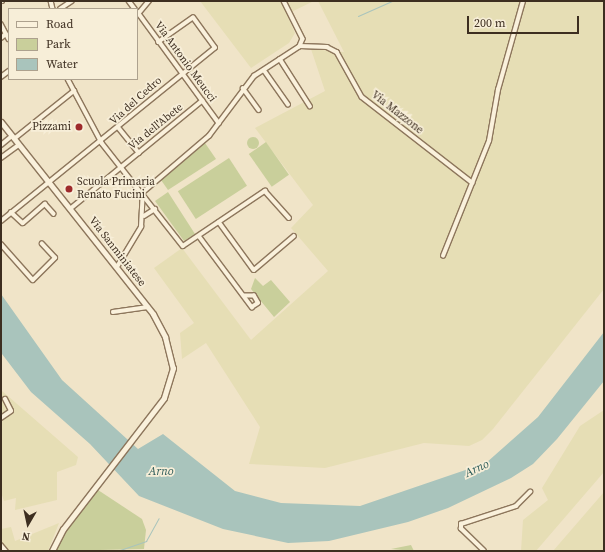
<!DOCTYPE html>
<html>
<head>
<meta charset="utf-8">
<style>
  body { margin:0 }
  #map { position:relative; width:605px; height:552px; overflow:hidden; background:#f0e4c8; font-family:"Source Serif 4",serif }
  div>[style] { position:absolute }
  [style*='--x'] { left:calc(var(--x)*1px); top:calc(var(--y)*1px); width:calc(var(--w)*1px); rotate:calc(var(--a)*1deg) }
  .farmland>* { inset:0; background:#e6deb5 }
  .green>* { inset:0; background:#c9cf9b; transform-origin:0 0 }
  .round { border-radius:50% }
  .water>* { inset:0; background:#a9c4bc }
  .stream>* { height:1px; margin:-0.5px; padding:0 0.5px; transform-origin:0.5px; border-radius:0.5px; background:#a9c4bc }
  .roads { filter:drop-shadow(1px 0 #8d765c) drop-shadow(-1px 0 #8d765c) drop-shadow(0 1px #8d765c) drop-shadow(0 -1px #8d765c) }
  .street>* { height:3.5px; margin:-1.75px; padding:0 1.75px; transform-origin:1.75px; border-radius:1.75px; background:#faf1dc }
  .secondary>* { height:5px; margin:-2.5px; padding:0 2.5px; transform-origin:2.5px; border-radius:2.5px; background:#faf1dc }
  .dots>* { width:11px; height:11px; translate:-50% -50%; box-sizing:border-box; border:2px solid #f7eed8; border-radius:50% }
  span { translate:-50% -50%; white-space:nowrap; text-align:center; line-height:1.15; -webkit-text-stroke:3.5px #f7eed8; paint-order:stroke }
  .street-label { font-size:11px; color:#3d2e20 }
  .poi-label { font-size:11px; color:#3d2e20 }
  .right { translate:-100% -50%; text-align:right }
  .left { translate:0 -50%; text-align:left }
  .water-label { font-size:12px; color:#2f5d5a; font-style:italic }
  .frame { position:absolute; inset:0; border:2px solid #3d2e20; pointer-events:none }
  .legend { position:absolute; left:8px; top:8px; width:130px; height:72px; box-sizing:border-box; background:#f7eed8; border:1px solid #ada18e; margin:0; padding:5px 7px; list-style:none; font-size:12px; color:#3d2e20 }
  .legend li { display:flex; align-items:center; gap:8px; height:20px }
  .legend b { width:20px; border:1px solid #ada18e }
  .north { position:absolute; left:8px; top:504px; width:40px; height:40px; -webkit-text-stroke:3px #f7eed8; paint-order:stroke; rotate:189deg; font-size:11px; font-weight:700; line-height:16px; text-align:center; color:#3d2e20 }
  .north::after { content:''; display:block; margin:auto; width:14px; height:18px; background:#3d2e20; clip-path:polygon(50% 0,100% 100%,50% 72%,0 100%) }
  .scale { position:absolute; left:467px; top:16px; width:112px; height:18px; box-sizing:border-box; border:2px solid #3d2e20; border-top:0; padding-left:5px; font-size:12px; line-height:14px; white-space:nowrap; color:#3d2e20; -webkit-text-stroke:3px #f7eed8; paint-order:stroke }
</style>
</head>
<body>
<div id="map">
  <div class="farmland">
    <i style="clip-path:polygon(200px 1px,314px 1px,287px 14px,295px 33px,289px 43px,251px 68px)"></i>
    <i style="clip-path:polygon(318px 1px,604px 1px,604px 289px,493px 429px,482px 440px,469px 446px,424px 443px,325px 468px,249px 464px,260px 427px,206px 343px,182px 359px,180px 333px,194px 323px,154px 268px,182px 248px,251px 340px,328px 271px,291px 228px,313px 205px,255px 128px,325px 91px,311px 49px,344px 52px)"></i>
    <i style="clip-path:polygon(1px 390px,78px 457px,76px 465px,57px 472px,57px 500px,15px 510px,16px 498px,4px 501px,1px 492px)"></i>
    <i style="clip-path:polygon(604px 410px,604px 472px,536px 551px,521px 551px,523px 520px,548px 500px,542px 488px,580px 426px)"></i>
    <i style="clip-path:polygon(604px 492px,604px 551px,553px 551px)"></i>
    <i style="clip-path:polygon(59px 523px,48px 551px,1px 551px,1px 529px,11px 527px,15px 541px)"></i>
  </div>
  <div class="green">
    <i class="round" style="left:247px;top:137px;width:12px;height:12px"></i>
    <i style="left:266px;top:142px;width:40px;height:21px;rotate:55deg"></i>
    <i style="clip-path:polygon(205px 143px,216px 159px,168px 190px,161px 180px)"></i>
    <i style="left:229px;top:158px;width:33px;height:61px;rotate:57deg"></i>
    <i style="clip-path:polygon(168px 192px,195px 234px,184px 241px,155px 201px)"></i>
    <i style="clip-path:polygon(255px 278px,263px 286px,271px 280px,290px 302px,274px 317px,251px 289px)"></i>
    <i style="clip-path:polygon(98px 490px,142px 519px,146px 530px,144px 549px,56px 551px,65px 531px)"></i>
    <i style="clip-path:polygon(411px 545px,414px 551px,391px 549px)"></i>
  </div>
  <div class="water">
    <i style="clip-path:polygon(1px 294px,62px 380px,138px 449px,163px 434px,235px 491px,281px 503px,360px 506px,486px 463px,538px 417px,604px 332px,604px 381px,557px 439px,533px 464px,511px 478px,448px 508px,408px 522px,329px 541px,288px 543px,223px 529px,139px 496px,90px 444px,31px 392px,2px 354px)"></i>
  </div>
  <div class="stream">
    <i style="--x:358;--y:16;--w:37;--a:-24"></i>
    <i style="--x:117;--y:551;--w:31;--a:-19"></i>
    <i style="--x:146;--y:541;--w:26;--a:-61"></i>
  </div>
  <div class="roads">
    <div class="street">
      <i style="--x:1;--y:1;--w:1;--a:0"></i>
      <i style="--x:51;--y:1;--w:8;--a:76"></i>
      <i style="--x:129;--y:1;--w:10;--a:53"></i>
      <i style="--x:284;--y:1;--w:42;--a:63.4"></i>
      <i style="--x:303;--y:39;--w:8;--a:113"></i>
      <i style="--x:60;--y:9;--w:14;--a:-34"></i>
      <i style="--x:137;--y:11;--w:139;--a:53.8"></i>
      <i style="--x:138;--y:14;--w:17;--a:-50"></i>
      <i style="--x:1;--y:24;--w:17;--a:62"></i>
      <i style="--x:1;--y:38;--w:6;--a:-39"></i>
      <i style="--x:280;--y:59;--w:56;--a:57.4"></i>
      <i style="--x:264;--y:70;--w:42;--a:54.8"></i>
      <i style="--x:1;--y:77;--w:10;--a:-37"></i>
      <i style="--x:68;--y:79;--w:72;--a:62"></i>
      <i style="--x:102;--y:143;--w:131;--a:51.8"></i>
      <i style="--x:183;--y:246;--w:99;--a:-33.9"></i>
      <i style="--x:265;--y:191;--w:36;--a:48"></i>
      <i style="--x:243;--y:88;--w:27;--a:54"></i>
      <i style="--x:119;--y:128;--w:32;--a:51"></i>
      <i style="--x:14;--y:139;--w:77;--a:-38.7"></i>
      <i style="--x:1;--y:145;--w:14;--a:-39"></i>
      <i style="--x:1;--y:158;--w:22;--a:-36"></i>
      <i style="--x:142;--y:193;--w:88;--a:-40.4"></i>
      <i style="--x:209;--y:136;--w:75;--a:-53.1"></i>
      <i style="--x:254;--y:76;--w:55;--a:-33.1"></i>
      <i style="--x:300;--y:46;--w:27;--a:2"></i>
      <i style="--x:327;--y:47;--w:11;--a:27"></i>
      <i style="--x:337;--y:52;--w:51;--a:60.9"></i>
      <i style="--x:362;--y:97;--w:140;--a:37.8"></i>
      <i style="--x:70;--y:209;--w:171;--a:-39.3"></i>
      <i style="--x:11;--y:212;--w:16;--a:43"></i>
      <i style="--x:23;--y:223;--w:29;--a:-41"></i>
      <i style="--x:45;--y:204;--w:13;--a:48"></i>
      <i style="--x:144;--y:216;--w:13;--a:-32"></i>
      <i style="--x:1;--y:221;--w:275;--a:-39"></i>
      <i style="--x:215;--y:48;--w:37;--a:-126"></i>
      <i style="--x:193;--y:18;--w:42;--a:144.8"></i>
      <i style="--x:219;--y:222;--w:59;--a:53.9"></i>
      <i style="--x:254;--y:270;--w:52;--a:-40.4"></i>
      <i style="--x:199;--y:236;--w:89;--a:53.3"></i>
      <i style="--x:252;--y:307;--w:7;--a:-34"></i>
      <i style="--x:258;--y:303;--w:8;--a:-120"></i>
      <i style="--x:254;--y:296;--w:9;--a:180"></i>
      <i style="--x:1;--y:244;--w:48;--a:48.4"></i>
      <i style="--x:33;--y:280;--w:31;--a:-45"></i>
      <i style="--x:55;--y:258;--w:19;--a:-133"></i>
      <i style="--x:443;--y:256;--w:124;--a:-68.2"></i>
      <i style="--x:489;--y:141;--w:52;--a:-80"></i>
      <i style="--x:498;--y:90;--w:92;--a:-74.3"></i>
      <i style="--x:117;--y:267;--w:47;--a:-59"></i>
      <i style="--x:141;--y:227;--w:33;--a:-87"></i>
      <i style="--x:113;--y:312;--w:35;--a:-8"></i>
      <i style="--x:1;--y:418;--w:12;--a:-35"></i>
      <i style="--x:11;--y:411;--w:13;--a:-117"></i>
      <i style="--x:1;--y:545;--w:8;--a:50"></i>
      <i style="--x:484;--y:551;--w:32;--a:-136"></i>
      <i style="--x:461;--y:529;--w:5;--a:-90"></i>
      <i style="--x:461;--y:524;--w:58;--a:-18.1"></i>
      <i style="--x:516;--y:506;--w:20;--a:-45"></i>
    </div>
    <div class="secondary">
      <i style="--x:1;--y:122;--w:245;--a:51.6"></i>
      <i style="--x:153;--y:314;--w:26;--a:62"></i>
      <i style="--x:165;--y:337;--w:32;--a:76"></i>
      <i style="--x:173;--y:368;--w:31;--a:107"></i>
      <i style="--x:164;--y:398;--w:165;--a:127.6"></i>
      <i style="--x:63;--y:529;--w:25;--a:117"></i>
    </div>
  </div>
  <div class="dots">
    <i style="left:79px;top:127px;background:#9e2a2b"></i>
    <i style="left:69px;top:189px;background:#9e2a2b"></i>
  </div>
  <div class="street-label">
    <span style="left:185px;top:62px;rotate:54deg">Via Antonio Meucci</span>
    <span style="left:136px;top:101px;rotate:-42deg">Via del Cedro</span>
    <span style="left:397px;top:113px;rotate:38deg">Via Mazzone</span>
    <span style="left:156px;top:127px;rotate:-39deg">Via dell'Abete</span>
    <span style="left:117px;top:252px;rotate:52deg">Via Sanminiatese</span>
  </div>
  <div class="poi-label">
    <span class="right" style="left:71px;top:127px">Pizzami</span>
    <span class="left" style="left:77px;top:189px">Scuola Primaria<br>Renato Fucini</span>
  </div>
  <div class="water-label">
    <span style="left:477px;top:469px;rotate:-25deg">Arno</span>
    <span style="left:161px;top:472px">Arno</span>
  </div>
  <div class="frame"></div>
  <ul class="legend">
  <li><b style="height:5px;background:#faf1dc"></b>Road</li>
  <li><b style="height:11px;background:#c9cf9b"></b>Park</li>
  <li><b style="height:11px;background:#a9c4bc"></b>Water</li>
  </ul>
  <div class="north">N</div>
  <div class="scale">200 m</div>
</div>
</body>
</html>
